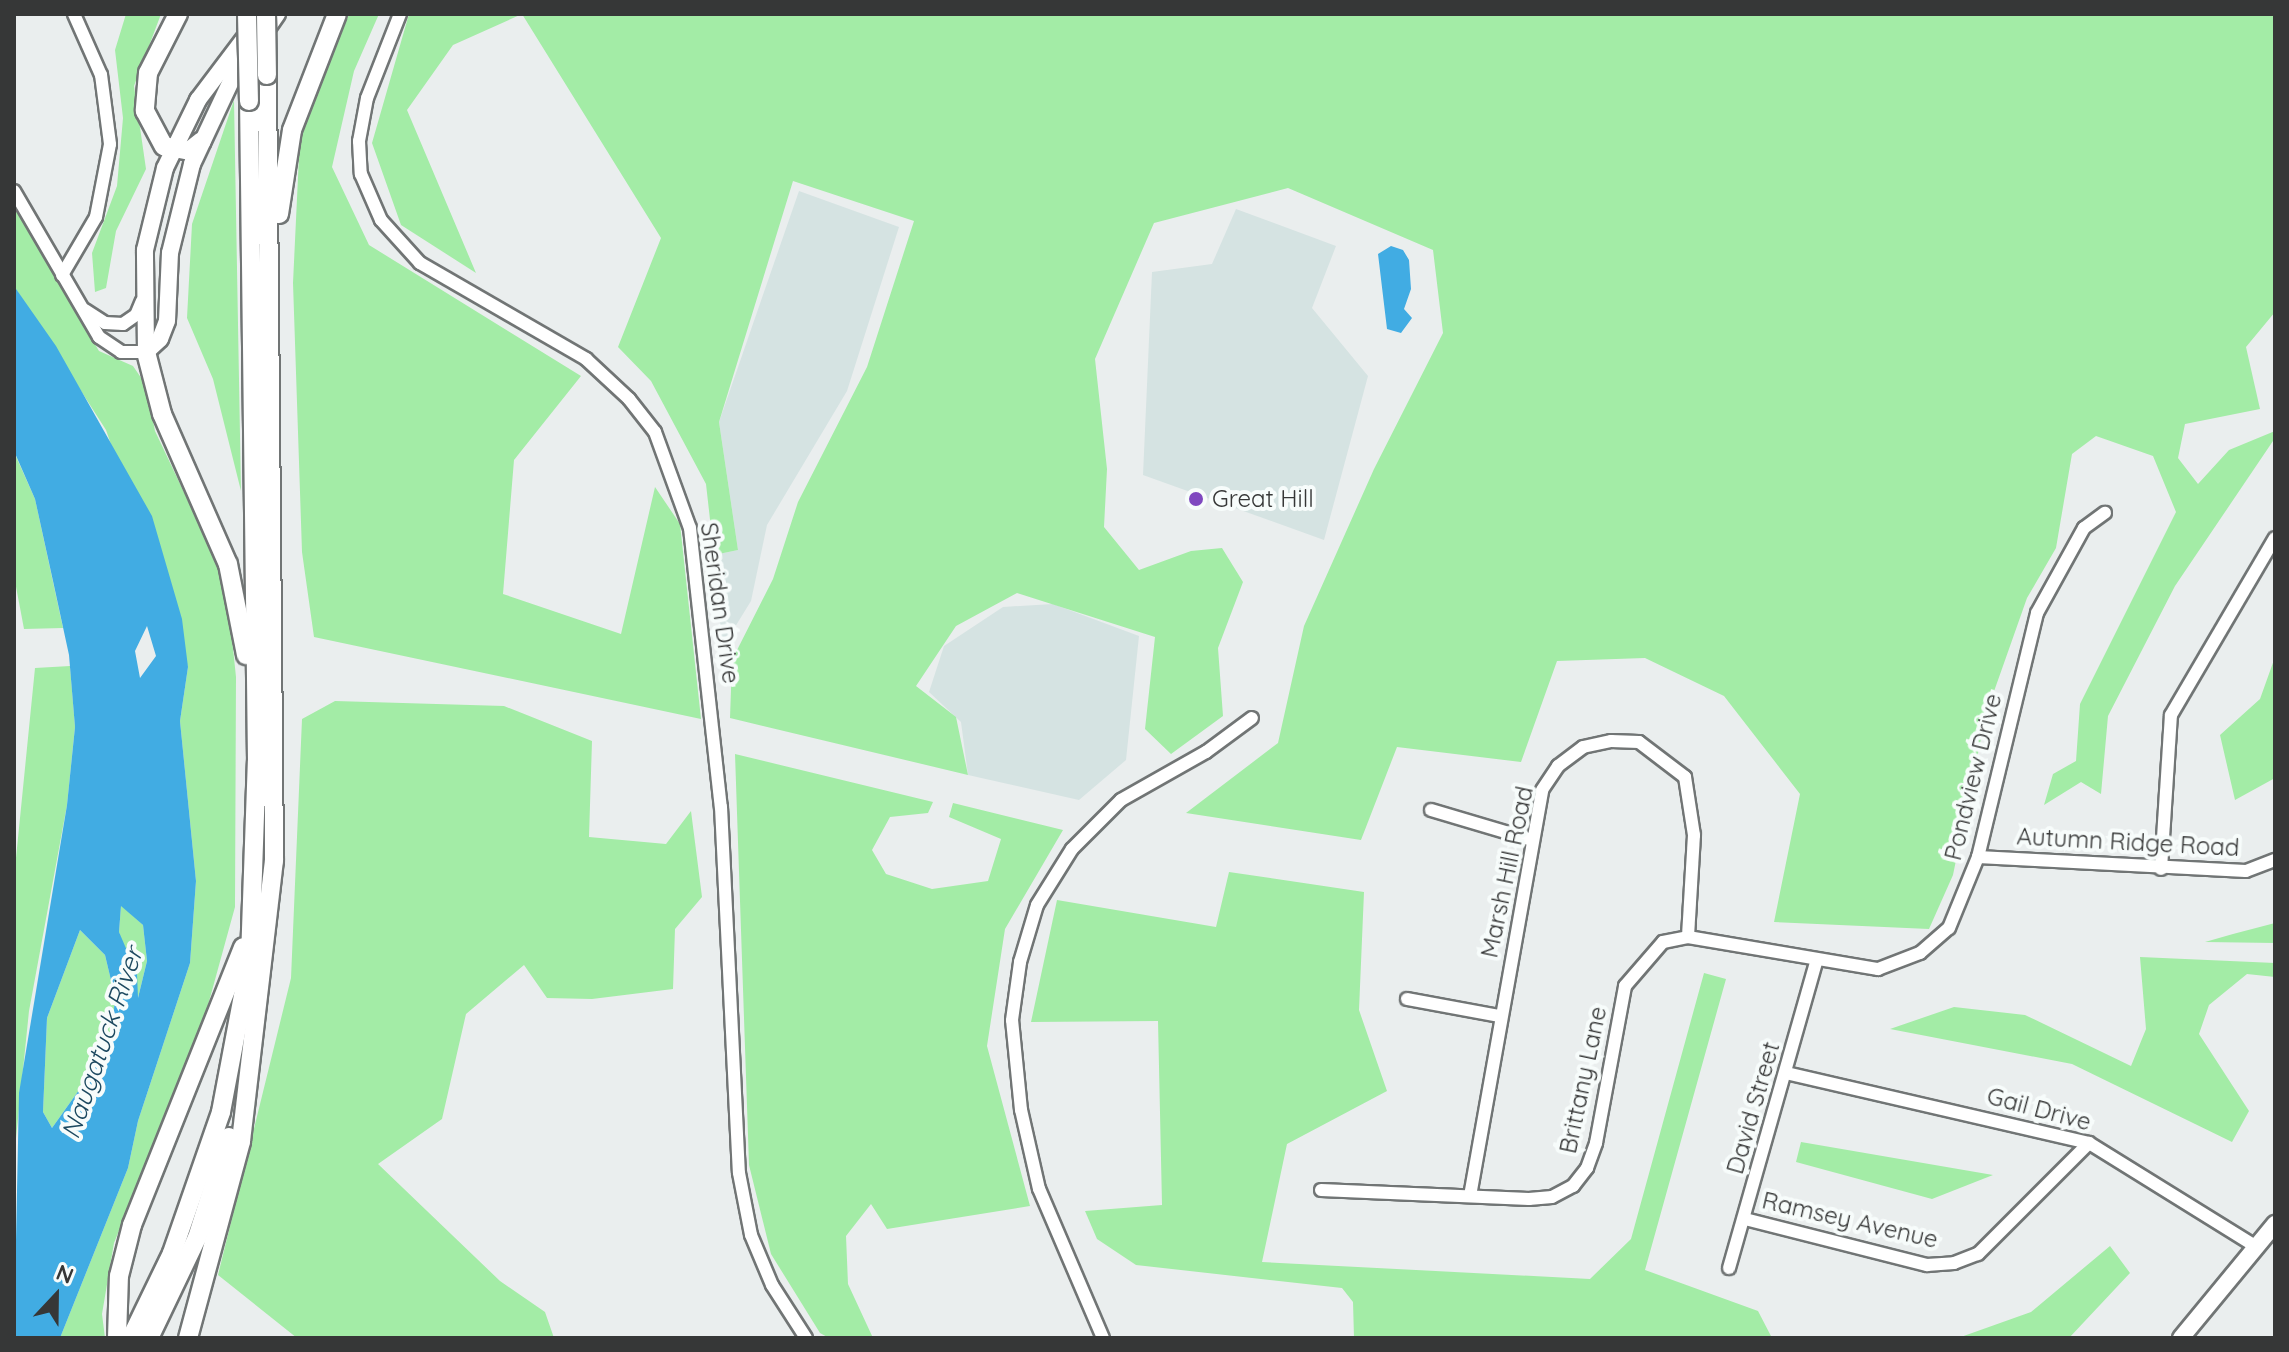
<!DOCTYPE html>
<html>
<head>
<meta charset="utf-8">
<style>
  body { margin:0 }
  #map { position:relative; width:2289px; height:1352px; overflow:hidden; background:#eaeeee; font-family:Quicksand,sans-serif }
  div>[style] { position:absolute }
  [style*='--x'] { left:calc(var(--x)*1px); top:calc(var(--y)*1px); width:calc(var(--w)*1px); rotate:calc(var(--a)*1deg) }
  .built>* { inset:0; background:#d5e3e2 }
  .green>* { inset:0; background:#a3eca6 }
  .water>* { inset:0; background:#41ace3 }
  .roads { filter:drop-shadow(2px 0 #717575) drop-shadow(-2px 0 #717575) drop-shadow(0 2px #717575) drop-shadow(0 -2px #717575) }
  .minor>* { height:12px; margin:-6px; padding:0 6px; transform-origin:6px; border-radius:6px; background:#fff }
  .major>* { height:16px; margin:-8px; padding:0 8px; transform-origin:8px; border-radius:8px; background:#fff }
  .highway>* { height:18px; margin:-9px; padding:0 9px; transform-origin:9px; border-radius:9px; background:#fff }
  .bridges { filter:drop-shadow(2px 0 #717575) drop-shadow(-2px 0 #717575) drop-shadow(0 2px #717575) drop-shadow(0 -2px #717575) }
  .highway-bridge>* { height:18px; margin:-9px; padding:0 9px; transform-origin:9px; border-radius:9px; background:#fff }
  .dots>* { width:22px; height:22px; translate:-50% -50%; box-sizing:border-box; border:4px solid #f7fcfb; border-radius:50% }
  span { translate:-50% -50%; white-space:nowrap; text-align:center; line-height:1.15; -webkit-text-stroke:8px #f7fcfb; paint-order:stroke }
  .poi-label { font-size:24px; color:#363737 }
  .left { translate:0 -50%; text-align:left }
  .street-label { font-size:24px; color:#363737 }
  .water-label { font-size:26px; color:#1d4960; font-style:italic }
  .frame { position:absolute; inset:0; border:16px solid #363737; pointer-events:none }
  .north { position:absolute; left:16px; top:1256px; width:80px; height:80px; -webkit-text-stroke:6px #f7fcfb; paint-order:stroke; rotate:22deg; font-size:22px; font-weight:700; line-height:32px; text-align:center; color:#363737 }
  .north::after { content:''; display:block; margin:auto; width:28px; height:36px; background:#363737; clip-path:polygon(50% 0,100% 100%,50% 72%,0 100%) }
</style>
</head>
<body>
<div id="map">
  <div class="built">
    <i style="clip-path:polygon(799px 191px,899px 227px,847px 391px,767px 525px,751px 601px,722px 648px,714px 555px,738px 550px,719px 422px)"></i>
    <i style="clip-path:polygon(1236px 209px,1336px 246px,1312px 308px,1368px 376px,1324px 540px,1143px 475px,1152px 272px,1212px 264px)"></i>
    <i style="clip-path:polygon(1053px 604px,1139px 636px,1126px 760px,1079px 800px,968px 775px,961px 722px,929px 692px,944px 646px,1003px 607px)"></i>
  </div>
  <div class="green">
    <i style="clip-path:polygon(126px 14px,161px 14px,134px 86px,146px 169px,116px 231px,106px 288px,95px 292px,92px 253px,117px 186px,123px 118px,115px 50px)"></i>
    <i style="clip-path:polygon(349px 14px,379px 14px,354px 71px,332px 167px,369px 245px,581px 376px,514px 460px,503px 594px,621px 634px,655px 487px,680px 524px,701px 719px,314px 637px,302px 552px,293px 283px,300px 135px)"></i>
    <i style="clip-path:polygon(409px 14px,2275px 14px,2275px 312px,2246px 347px,2260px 409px,2185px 424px,2178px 458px,2198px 484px,2229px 450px,2275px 431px,2275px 438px,2175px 586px,2108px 716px,2101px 794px,2081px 782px,2044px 805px,2053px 774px,2076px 761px,2080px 704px,2176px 512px,2153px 456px,2096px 436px,2072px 454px,2056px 548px,2027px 598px,1986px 714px,1953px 875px,1929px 929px,1774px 922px,1800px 794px,1724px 696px,1645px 658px,1557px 661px,1521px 762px,1397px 747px,1361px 840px,1186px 813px,1278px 743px,1304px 626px,1374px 469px,1443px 333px,1433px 250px,1288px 188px,1154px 223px,1095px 359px,1107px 469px,1104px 527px,1139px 570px,1191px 551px,1222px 548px,1243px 582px,1218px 648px,1223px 716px,1171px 754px,1145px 729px,1155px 637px,1017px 593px,956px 626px,916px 686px,956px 717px,968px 775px,730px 718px,732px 660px,773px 579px,798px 502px,867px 367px,914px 221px,793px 181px,719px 422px,738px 550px,714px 555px,706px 484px,651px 381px,618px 347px,661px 238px,522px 14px,453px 45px,407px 110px,476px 273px,401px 225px,372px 143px)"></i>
    <i style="clip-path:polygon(234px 100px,241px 491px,213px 379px,187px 318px,192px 224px)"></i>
    <i style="clip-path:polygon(14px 206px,99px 351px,133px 366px,146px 385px,155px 431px,226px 581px,236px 677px,235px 907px,202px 1027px,114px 1243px,102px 1314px,105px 1338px,60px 1338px,128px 1168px,138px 1121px,190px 963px,196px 881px,180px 721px,188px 667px,106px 430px,14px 286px)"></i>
    <i style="clip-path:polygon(14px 452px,35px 499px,63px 628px,24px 629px,14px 576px)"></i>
    <i style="clip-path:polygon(2275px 657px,2275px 778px,2235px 800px,2220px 735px,2260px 699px)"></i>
    <i style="clip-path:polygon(70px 666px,75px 727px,67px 805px,29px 1011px,14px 1158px,14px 878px,35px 668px)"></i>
    <i style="clip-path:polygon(335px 701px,504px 706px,592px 741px,589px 837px,666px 844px,691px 811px,702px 897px,675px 929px,673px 989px,592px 999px,547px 998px,524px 965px,466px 1014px,442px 1119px,378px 1164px,500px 1281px,545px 1312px,554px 1338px,297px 1338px,218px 1275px,291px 978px,302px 719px)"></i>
    <i style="clip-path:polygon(735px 754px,933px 802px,928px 813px,890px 817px,872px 850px,886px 874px,932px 889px,988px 881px,1001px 839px,949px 817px,953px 803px,1063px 830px,1005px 929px,987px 1046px,1030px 1206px,887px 1229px,871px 1204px,846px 1236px,848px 1284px,873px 1338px,829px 1338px,820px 1333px,771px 1254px,749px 1165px)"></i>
    <i style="clip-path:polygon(1229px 872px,1364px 892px,1359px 1010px,1387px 1091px,1287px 1144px,1262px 1262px,1590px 1279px,1631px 1239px,1704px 973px,1726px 979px,1645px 1270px,1758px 1311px,1772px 1338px,1354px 1338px,1353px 1302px,1342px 1288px,1136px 1265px,1097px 1239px,1085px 1211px,1162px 1205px,1158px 1021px,1031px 1022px,1057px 900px,1216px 927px)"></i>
    <i style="clip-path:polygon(121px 905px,143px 925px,147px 961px,137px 1002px,119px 932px)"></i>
    <i style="clip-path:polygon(2275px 923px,2275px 943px,2205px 942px,2233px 934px)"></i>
    <i style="clip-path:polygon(80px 930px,105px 955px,115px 997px,111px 1045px,52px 1128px,43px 1112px,47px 1018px)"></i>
    <i style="clip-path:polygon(2140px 957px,2275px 963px,2275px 977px,2247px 974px,2209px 1005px,2199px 1034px,2249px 1111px,2232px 1142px,2072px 1064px,1890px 1029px,1954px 1007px,2025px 1015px,2131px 1066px,2146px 1029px)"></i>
    <i style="clip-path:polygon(1801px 1142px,1993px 1175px,1932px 1199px,1796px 1162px)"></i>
    <i style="clip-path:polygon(2110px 1246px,2130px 1273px,2069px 1338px,1958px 1338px,2031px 1312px)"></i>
  </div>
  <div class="water">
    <i style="clip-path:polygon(1391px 246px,1403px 250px,1409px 260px,1411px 289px,1404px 309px,1412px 318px,1401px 333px,1387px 329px,1378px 254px)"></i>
    <i style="clip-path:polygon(evenodd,14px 286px,56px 346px,152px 516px,182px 619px,188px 667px,180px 721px,196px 881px,190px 963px,138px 1121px,128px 1168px,60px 1338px,14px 1338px,19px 1093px,67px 805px,75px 727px,69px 655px,53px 581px,35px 499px,14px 451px,14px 286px,147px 626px,156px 656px,140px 678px,135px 651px,147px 626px,14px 286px,121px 906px,143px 925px,147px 961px,138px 998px,137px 974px,119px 932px,121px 906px,14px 286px,80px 930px,105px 955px,115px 997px,111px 1045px,52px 1128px,43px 1112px,47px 1018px,80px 930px)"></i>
  </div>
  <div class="roads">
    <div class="minor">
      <i style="--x:400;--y:14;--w:90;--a:111.4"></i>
      <i style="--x:367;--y:98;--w:44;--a:100.5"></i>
      <i style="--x:359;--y:141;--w:33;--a:87"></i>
      <i style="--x:361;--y:174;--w:50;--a:66.5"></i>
      <i style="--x:381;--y:220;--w:58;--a:47.8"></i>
      <i style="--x:420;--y:263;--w:192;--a:30"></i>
      <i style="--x:586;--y:359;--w:59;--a:42.9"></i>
      <i style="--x:629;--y:399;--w:42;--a:51.8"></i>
      <i style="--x:655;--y:432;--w:102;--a:70"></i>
      <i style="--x:690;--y:528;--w:281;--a:83.7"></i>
      <i style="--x:721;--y:807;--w:366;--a:87.2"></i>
      <i style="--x:739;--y:1173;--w:63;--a:79"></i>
      <i style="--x:751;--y:1235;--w:54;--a:67.2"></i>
      <i style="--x:772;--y:1285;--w:63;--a:57.3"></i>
      <i style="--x:14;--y:191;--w:169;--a:59.8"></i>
      <i style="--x:99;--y:337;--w:27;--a:34"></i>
      <i style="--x:121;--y:352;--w:25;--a:0"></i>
      <i style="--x:62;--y:275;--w:67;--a:-59.6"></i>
      <i style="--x:96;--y:217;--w:74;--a:-79.1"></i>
      <i style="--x:110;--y:144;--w:70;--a:-97.4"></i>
      <i style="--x:101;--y:75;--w:67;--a:-113.9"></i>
      <i style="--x:85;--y:310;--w:24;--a:33"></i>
      <i style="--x:105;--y:323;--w:18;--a:3"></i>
      <i style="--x:123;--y:324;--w:16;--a:-35"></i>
      <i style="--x:136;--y:315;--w:15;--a:-67"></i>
      <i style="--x:1431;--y:810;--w:105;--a:16.5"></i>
      <i style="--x:1978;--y:857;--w:268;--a:3"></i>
      <i style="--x:2246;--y:871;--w:31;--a:-21"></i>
      <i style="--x:2161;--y:869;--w:154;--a:-86.3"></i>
      <i style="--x:2171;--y:715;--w:205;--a:-59.6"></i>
      <i style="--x:1407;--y:999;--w:94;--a:10.5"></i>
      <i style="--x:1786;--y:1073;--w:311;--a:13"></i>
      <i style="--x:2089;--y:1143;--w:198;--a:31.8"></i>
      <i style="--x:1321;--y:1190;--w:208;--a:2.5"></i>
      <i style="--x:1529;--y:1199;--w:23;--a:-5"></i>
      <i style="--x:1552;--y:1197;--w:24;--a:-28"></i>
      <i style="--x:1573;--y:1186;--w:23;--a:-52"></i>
      <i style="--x:1587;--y:1168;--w:27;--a:-70"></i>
      <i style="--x:1596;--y:1143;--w:160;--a:-79.5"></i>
      <i style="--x:1625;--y:986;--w:58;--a:-49.2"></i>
      <i style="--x:1663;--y:942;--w:25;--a:-11"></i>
      <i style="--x:1688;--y:937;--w:193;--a:9.6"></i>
      <i style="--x:1878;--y:969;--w:45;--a:-20.9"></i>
      <i style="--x:1920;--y:953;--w:38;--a:-41"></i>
      <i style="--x:1949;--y:928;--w:77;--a:-67.8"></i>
      <i style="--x:1978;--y:857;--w:251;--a:-76.4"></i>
      <i style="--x:2037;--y:613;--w:97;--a:-61.1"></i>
      <i style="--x:2084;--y:528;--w:26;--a:-36"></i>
      <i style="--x:1470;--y:1196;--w:412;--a:-79.9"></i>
      <i style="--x:1542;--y:790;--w:29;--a:-56"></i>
      <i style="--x:1558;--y:766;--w:31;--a:-37"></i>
      <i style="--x:1583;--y:747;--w:29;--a:-12"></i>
      <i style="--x:1611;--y:741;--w:28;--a:2"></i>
      <i style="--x:1639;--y:742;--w:58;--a:37.3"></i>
      <i style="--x:1685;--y:777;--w:59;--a:81.2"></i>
      <i style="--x:1694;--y:835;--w:102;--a:93.4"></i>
      <i style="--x:1745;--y:1219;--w:188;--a:14.2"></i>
      <i style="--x:1927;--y:1265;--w:27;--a:-4"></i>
      <i style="--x:1954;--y:1263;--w:26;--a:-21"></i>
      <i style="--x:1978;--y:1254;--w:157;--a:-45"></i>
      <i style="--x:1729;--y:1268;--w:320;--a:-74.1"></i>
      <i style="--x:1103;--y:1338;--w:162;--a:-113.2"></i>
      <i style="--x:1039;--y:1189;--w:81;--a:-102.8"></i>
      <i style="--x:1021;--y:1110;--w:90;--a:-95.7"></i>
      <i style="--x:1012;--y:1020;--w:59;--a:-82.1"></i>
      <i style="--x:1020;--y:962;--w:59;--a:-73.4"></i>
      <i style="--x:1037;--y:905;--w:66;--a:-58"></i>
      <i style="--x:1072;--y:849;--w:69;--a:-45"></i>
      <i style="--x:1121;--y:800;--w:98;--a:-29.5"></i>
      <i style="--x:1206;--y:752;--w:57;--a:-36.5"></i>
    </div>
    <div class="major">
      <i style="--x:146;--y:352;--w:19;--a:-43"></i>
      <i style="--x:160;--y:339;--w:19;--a:-69"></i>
      <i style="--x:167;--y:321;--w:68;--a:-87.5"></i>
      <i style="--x:170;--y:253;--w:92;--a:-76.1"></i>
      <i style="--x:192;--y:164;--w:94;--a:-64.8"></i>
      <i style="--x:232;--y:79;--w:79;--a:-55.3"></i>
      <i style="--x:146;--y:352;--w:102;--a:-90.6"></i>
      <i style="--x:145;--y:250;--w:84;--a:-76.3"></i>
      <i style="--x:165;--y:168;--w:76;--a:-64.1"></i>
      <i style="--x:198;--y:100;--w:108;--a:-52.9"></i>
      <i style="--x:2181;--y:1338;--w:148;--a:-50.5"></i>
    </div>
    <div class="highway">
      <i style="--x:178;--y:14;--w:66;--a:117"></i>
      <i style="--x:148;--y:73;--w:38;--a:95"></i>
      <i style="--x:145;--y:111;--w:40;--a:62"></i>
      <i style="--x:164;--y:146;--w:25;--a:11"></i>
      <i style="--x:189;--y:151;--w:16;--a:-38"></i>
      <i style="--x:279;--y:214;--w:85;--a:-81.2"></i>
      <i style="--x:292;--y:130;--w:124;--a:-68.8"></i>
      <i style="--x:146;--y:352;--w:64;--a:75.5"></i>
      <i style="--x:162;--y:414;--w:164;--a:66.3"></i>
      <i style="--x:228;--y:564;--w:93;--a:78.8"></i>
      <i style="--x:117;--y:1338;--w:62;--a:-88.2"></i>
      <i style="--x:119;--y:1276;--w:53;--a:-75.7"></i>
      <i style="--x:132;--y:1225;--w:299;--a:-68.2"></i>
      <i style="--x:131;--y:1338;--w:94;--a:-64.2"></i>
      <i style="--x:172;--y:1253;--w:149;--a:-70.8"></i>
      <i style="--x:221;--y:1112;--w:157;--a:-79.3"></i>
      <i style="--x:250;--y:958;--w:197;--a:-88"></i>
      <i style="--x:257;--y:761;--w:660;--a:-90.69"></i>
      <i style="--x:149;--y:1338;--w:111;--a:-64.4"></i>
      <i style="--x:197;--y:1238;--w:106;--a:-72.4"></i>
      <i style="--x:188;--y:1338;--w:204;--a:-74.9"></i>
      <i style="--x:241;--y:1141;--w:282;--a:-83.3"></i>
      <i style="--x:274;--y:861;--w:786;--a:-90.51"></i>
    </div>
  </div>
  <div class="bridges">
    <div class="highway-bridge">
      <i style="--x:247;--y:14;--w:87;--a:88.7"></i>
      <i style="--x:266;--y:14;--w:61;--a:89.1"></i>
    </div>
  </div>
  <div class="dots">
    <i style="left:1196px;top:499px;background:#7f48bf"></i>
  </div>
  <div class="poi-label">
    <span class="left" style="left:1212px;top:499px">Great Hill</span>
  </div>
  <div class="street-label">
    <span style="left:720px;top:603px;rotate:82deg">Sheridan Drive</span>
    <span style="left:1973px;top:777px;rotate:-76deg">Pondview Drive</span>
    <span style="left:2128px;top:842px;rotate:3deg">Autumn Ridge Road</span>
    <span style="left:1507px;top:872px;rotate:-78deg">Marsh Hill Road</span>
    <span style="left:1583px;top:1080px;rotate:-78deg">Brittany Lane</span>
    <span style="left:1753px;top:1108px;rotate:-74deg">David Street</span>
    <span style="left:2039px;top:1109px;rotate:15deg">Gail Drive</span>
    <span style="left:1850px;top:1220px;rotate:13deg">Ramsey Avenue</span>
  </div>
  <div class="water-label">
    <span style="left:102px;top:1043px;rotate:-71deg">Naugatuck River</span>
  </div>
  <div class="frame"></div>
  <div class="north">N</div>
</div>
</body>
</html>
